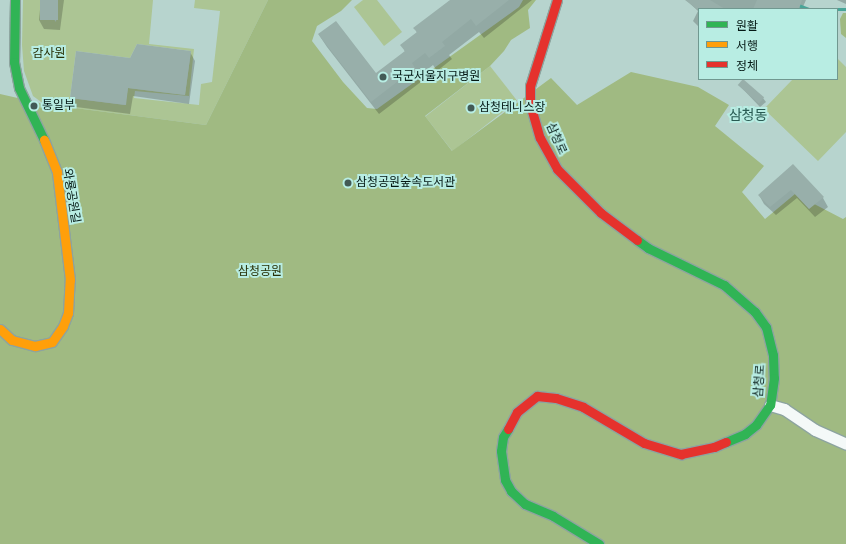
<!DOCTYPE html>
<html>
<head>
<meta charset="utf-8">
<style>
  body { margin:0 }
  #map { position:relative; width:846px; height:544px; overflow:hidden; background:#b7d4ce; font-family:Rubik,"Noto Sans KR",sans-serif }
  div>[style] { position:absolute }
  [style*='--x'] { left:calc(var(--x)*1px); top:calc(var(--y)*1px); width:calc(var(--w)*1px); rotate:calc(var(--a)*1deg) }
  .green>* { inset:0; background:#acc594; transform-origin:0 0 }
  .forest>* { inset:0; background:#a0ba82 }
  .shadow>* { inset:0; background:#0003 }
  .stream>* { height:3px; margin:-1.5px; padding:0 1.5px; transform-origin:1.5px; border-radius:1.5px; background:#48a598 }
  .building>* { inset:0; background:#98afaa; transform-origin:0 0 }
  .roads { filter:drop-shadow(1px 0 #8da49f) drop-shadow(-1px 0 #8da49f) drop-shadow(0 1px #8da49f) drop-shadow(0 -1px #8da49f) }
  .street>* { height:11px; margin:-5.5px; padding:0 5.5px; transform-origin:5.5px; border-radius:5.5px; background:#f4f9f8 }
  .fast>* { height:9px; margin:-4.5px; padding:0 4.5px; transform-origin:4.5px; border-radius:4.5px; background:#30b455 }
  .slow>* { height:9px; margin:-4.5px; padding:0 4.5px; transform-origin:4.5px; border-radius:4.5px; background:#ff9f0a }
  .jam>* { height:9px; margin:-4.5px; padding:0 4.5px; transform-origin:4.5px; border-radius:4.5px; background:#e5322d }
  .dots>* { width:11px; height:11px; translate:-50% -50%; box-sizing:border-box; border:2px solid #b8ede3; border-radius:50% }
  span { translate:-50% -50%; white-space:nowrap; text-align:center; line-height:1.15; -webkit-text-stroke:4px #b8ede3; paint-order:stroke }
  .park-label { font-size:12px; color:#273006 }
  .poi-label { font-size:12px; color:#041814 }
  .left { translate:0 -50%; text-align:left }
  .street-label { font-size:12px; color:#041814 }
  .quarter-label { font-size:14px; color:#295b53 }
  .legend { position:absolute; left:698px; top:8px; width:140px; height:72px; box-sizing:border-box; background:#b8ede3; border:1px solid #709890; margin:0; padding:5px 7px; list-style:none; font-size:12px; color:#041814 }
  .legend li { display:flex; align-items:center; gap:8px; height:20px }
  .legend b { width:20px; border:1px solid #709890 }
</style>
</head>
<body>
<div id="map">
  <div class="green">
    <i style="clip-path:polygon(evenodd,23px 0,40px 0,56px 22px,58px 0,153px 0,149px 44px,194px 49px,189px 96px,135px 91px,134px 98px,199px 105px,201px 84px,212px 82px,220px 11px,194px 8px,195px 0,268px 0,206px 125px,44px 104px,33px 96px,24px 71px,22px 45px,23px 0,137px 44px,191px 51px,185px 95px,128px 88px,125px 105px,70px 98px,76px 51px,130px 58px,137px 44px)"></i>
    <i style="clip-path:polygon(363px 0,377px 0,402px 32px,384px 46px,354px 7px)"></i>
    <i style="clip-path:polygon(837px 58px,846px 67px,846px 132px,818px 161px,764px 109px,793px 79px,837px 79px)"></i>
    <i style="left:490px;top:66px;width:44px;height:82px;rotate:52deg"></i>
  </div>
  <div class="forest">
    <i style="clip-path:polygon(268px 0,352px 0,341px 11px,317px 26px,312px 41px,343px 82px,367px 108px,377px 109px,519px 7px,523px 0,536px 0,528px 10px,530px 28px,511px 40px,504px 51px,490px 66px,425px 116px,452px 151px,551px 78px,577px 105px,631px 72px,698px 87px,729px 105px,715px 126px,764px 166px,742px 192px,765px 219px,795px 194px,843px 219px,846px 217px,846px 544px,0 544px,0 94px,44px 104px,206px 125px)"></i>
    <i style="clip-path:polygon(843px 13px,846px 13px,846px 38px,841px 34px,840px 19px)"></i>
  </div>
  <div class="shadow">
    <i style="clip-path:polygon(41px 0,64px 0,60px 30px,44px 29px,39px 20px)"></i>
    <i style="clip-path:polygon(451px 0,532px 0,484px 38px,479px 32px,449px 55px,452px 59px,437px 71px,433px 65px,419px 76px,422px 81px,379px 114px,327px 47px,319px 35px,376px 74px,405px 52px,402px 45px,417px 33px,415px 28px)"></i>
    <i style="clip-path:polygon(686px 0,806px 0,802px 9px,699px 9px,699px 27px,693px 21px,698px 11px)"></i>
    <i style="clip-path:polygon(837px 0,846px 0,846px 4px)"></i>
    <i style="clip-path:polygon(190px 52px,195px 61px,189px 104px,133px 96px,130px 114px,76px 107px,71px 98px,131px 59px)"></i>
    <i style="clip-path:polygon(739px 85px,763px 98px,766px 102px,760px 107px)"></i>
    <i style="clip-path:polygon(793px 166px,823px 198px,828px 207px,815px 217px,797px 198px,776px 215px,764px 204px,759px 195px)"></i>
  </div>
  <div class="stream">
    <i style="--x:798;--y:5;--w:12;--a:20"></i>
    <i style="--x:837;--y:9;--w:9;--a:0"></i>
  </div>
  <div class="building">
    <i style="left:40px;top:0;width:18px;height:20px"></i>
    <i style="clip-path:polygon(450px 0,509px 0,476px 26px,471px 19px,442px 42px,445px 46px,429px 58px,425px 53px,412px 63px,415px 68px,371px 102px,318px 34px,336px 21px,376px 73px,405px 51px,400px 45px,417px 32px,413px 28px)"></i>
    <i style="clip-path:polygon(685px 0,710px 0,725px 9px,697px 9px)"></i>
    <i style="clip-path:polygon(757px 0,802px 0,799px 9px,753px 9px)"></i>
    <i style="clip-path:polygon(137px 44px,191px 51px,185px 95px,128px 88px,126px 105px,70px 98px,76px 51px,130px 58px)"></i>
    <i style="left:743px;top:79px;width:28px;height:8px;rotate:41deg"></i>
    <i style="clip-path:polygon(793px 164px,824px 197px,809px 209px,791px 190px,770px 207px,758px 195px)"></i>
  </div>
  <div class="roads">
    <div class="street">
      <i style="--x:770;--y:405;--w:15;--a:16"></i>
      <i style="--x:784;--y:409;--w:37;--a:34"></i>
      <i style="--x:815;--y:430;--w:34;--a:24"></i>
    </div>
    <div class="fast">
      <i style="--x:15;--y:0;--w:62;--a:90.9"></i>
      <i style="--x:14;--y:62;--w:26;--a:79"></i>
      <i style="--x:19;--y:88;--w:58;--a:64.3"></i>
      <i style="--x:637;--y:240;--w:14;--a:36"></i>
      <i style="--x:648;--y:248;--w:85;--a:26"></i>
      <i style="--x:724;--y:285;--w:41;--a:41.1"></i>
      <i style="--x:755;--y:312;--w:19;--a:54"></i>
      <i style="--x:766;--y:327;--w:29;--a:76"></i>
      <i style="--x:773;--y:355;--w:23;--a:88"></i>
      <i style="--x:774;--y:378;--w:27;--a:98"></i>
      <i style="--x:770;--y:405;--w:24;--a:125"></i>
      <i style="--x:756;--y:425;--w:14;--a:141"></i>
      <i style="--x:745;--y:434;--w:21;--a:157"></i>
      <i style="--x:508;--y:429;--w:9;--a:122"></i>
      <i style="--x:503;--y:437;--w:14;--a:98"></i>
      <i style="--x:501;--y:451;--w:29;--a:82"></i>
      <i style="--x:505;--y:480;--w:13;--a:61"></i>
      <i style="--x:511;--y:491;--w:19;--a:43"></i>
      <i style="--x:525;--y:504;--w:30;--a:23"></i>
      <i style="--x:553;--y:516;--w:54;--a:31.3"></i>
    </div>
    <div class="slow">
      <i style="--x:0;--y:329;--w:16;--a:43"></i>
      <i style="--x:12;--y:340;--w:24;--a:15"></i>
      <i style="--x:35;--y:346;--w:17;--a:-13"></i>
      <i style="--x:52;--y:342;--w:19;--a:-55"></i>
      <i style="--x:63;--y:326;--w:14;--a:-69"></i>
      <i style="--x:68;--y:313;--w:33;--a:-87"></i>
      <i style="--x:70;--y:280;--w:109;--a:-96.9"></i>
      <i style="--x:57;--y:172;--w:35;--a:-112"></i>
    </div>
    <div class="jam">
      <i style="--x:557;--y:0;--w:90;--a:107.4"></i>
      <i style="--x:530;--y:86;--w:18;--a:90"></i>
      <i style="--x:530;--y:104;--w:35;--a:74"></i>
      <i style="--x:540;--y:138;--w:35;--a:61"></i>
      <i style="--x:557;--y:169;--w:62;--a:45"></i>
      <i style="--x:601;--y:213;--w:45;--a:36.9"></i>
      <i style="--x:508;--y:429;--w:19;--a:-62"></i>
      <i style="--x:517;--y:412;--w:26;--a:-39"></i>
      <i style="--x:537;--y:396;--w:19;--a:6"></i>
      <i style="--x:556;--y:398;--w:28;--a:18"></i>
      <i style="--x:583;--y:407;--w:71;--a:30.5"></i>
      <i style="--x:644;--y:443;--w:39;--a:17"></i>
      <i style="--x:681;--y:454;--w:34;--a:-12"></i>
      <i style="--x:714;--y:447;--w:13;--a:-23"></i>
    </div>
  </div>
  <div class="dots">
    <i style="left:383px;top:77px;background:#435a55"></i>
    <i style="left:34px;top:106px;background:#435a55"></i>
    <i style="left:471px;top:108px;background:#435a55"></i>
    <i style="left:348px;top:183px;background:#435a55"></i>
  </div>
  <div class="park-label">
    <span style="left:49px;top:54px">감사원</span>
    <span style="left:260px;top:272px">삼청공원</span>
  </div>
  <div class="poi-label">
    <span class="left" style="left:392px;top:77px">국군서울지구병원</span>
    <span class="left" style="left:42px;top:106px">통일부</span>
    <span class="left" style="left:479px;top:108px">삼청테니스장</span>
    <span class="left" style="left:356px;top:183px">삼청공원숲속도서관</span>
  </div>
  <div class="street-label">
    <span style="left:556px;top:139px;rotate:66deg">삼청로</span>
    <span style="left:71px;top:196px;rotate:81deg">와룡공원길</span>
    <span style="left:760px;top:381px;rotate:-86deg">삼청로</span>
  </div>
  <div class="quarter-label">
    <span style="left:748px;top:116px">삼청동</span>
  </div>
  <ul class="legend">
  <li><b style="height:5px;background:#30b455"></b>원활</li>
  <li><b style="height:5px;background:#ff9f0a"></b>서행</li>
  <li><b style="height:5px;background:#e5322d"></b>정체</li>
  </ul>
</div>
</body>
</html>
